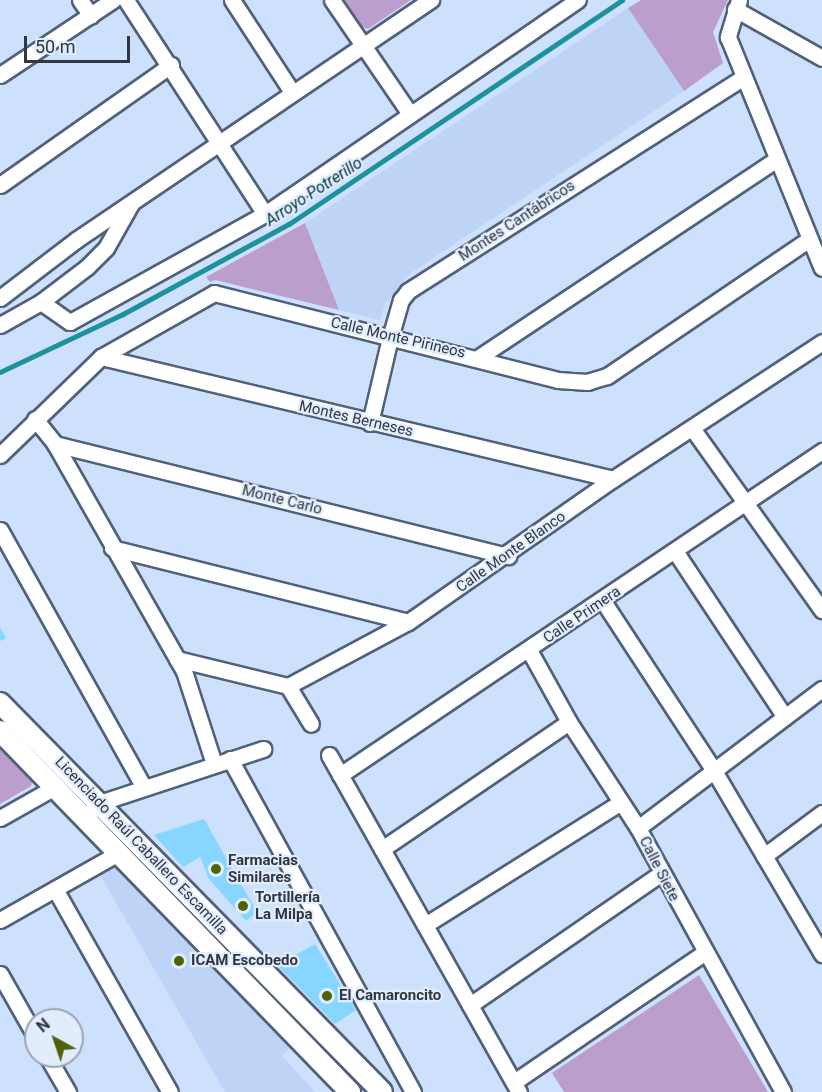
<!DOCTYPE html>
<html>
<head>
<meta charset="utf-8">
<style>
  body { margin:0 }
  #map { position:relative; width:822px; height:1092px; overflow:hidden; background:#cde0fc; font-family:Roboto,sans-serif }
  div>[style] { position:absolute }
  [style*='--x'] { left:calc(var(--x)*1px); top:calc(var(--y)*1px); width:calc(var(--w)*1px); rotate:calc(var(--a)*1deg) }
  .built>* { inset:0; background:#bed4f6 }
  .green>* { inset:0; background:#bc9ecc }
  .stream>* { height:4.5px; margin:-2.25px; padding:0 2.25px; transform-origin:2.25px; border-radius:2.25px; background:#1d929c }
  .building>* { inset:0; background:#86d6ff }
  .roads { filter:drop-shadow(2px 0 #516179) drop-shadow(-2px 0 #516179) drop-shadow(0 2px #516179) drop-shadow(0 -2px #516179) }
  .minor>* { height:15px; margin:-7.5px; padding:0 7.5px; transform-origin:7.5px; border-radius:7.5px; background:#fff }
  .tertiary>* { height:20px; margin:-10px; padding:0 10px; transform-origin:10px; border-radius:10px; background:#fff }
  .dots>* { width:16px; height:16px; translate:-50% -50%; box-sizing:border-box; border:3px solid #e1ecfd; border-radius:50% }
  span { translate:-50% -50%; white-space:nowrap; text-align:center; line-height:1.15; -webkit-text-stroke:4.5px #e1ecfd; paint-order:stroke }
  .street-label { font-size:15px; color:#303742 }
  .poi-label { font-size:15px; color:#303742; font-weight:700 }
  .left { translate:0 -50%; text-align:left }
  .water-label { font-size:16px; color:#04383c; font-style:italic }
  .north { position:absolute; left:24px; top:1008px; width:60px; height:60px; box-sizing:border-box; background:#e1ecfd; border:2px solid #9aa4b2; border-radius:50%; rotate:320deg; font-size:16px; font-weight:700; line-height:24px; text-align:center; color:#303742 }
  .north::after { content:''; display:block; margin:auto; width:21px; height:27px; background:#506208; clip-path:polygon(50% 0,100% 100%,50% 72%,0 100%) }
  .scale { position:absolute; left:24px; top:36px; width:106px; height:27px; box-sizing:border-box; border:3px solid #303742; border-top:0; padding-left:8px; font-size:18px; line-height:21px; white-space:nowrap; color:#303742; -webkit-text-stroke:4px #e1ecfd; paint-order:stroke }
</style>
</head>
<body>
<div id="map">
  <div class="built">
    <i style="clip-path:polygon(628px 8px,684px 91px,411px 273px,385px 304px,380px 320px,339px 310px,305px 223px)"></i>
    <i style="clip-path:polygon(112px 867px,121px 869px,292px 1047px,282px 1056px,315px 1092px,225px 1092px,100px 875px)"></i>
  </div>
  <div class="green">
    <i style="clip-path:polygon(343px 0,411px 0,368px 29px,361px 26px)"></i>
    <i style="clip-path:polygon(641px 0,728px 0,713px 32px,723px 63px,684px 91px,628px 8px)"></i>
    <i style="clip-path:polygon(305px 223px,339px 310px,215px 280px,210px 282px,206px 277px)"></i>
    <i style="clip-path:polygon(0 749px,32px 781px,31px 786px,0 804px)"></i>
    <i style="clip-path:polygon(699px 975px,768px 1092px,564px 1092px,552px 1073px)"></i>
  </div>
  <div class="stream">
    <i style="--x:0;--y:372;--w:136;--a:-25.2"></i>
    <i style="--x:123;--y:314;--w:189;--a:-28.5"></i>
    <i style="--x:289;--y:224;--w:401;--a:-33.9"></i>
  </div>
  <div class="building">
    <i style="clip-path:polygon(0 627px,6px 638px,0 641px)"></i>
    <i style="clip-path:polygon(204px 819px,257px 912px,246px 921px,209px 879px,200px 857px,183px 867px,154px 835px)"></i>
    <i style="clip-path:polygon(315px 944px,356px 1010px,335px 1024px,277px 965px)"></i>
  </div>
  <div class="roads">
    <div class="minor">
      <i style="--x:80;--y:0;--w:19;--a:55"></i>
      <i style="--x:126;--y:0;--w:255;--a:57"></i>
      <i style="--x:232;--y:0;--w:110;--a:56.9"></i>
      <i style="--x:332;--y:0;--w:138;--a:55.6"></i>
      <i style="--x:739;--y:0;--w:39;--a:107"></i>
      <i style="--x:728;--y:37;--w:249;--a:67.9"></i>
      <i style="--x:735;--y:9;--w:100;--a:29.4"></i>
      <i style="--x:0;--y:75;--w:136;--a:-33.6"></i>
      <i style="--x:0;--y:185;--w:209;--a:-35.1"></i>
      <i style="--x:0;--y:298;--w:96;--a:-37.3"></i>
      <i style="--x:76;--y:240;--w:429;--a:-34.1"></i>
      <i style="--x:41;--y:302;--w:35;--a:35"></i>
      <i style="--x:70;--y:322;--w:223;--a:-29"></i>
      <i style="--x:265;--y:214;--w:379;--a:-34.4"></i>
      <i style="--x:0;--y:325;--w:47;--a:-29.3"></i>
      <i style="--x:41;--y:302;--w:58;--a:-37.3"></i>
      <i style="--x:87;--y:267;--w:27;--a:-45"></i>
      <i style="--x:106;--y:248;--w:51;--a:-60.4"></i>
      <i style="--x:101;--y:357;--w:526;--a:13.4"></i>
      <i style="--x:479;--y:357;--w:356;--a:-33.6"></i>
      <i style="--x:35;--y:419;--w:32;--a:51"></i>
      <i style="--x:55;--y:444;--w:261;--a:60.4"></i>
      <i style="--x:184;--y:671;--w:98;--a:72.1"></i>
      <i style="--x:370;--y:423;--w:87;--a:-76.8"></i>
      <i style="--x:390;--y:338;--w:40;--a:-74"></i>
      <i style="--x:401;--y:300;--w:11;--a:-52"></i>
      <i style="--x:408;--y:291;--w:396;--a:-32.5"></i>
      <i style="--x:692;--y:428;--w:224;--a:54.5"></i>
      <i style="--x:55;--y:444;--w:467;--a:13.9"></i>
      <i style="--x:0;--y:455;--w:141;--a:-44.1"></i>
      <i style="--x:101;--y:357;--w:130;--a:-29.5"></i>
      <i style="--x:214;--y:293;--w:355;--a:14.2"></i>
      <i style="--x:558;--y:380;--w:29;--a:4"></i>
      <i style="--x:587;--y:382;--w:21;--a:-17"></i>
      <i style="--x:607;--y:376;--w:244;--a:-34.1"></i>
      <i style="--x:0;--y:530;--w:295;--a:60.8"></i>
      <i style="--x:112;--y:548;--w:305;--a:14"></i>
      <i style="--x:675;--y:551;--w:199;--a:56.5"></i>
      <i style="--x:603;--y:601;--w:201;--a:56.8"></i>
      <i style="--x:713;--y:769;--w:215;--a:59.5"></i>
      <i style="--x:529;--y:650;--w:82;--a:60.9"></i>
      <i style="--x:569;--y:722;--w:126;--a:56.9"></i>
      <i style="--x:638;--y:828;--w:301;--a:61.2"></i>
      <i style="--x:177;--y:659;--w:114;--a:13.7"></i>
      <i style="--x:288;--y:686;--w:136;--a:-28.1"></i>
      <i style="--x:408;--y:622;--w:250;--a:-34.9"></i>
      <i style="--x:613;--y:479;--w:250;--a:-33.2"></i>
      <i style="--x:288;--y:686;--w:44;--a:58.8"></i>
      <i style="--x:329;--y:755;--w:387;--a:60.6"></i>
      <i style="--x:230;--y:759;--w:380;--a:61.2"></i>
      <i style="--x:340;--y:775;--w:581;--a:-33.91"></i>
      <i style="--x:85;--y:817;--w:20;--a:-45"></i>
      <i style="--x:99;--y:803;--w:173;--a:-18.2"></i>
      <i style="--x:0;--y:818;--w:63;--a:-29.4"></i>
      <i style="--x:638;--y:828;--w:231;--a:-37.1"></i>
      <i style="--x:382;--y:849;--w:226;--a:-34.2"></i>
      <i style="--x:764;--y:856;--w:72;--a:-36.6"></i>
      <i style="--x:55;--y:889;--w:233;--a:60.5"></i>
      <i style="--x:0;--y:920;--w:138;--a:-29.5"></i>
      <i style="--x:425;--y:925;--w:231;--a:-32.1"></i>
      <i style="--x:0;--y:974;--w:73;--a:60.3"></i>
      <i style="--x:470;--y:1005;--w:231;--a:-34.6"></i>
      <i style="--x:47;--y:1056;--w:42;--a:59.7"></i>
      <i style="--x:514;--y:1082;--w:230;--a:-34.2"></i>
    </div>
    <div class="tertiary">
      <i style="--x:0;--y:703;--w:545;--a:45.52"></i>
      <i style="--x:0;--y:731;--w:503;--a:45.89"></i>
    </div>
  </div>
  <div class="dots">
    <i style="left:216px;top:869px;background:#506208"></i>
    <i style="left:243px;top:906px;background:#506208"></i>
    <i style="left:179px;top:961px;background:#506208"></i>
    <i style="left:327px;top:996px;background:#506208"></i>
  </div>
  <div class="street-label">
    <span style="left:517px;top:221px;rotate:-33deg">Montes Cantábricos</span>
    <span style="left:398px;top:338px;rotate:13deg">Calle Monte Pirineos</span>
    <span style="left:356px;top:419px;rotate:13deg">Montes Berneses</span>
    <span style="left:282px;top:500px;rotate:14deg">Monte Carlo</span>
    <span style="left:511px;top:552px;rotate:-35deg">Calle Monte Blanco</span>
    <span style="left:582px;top:615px;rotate:-34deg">Calle Primera</span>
    <span style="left:141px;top:846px;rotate:46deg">Licenciado Raúl Caballero Escamilla</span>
    <span style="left:659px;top:869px;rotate:63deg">Calle Siete</span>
  </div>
  <div class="poi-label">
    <span class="left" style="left:228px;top:869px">Farmacias<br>Similares</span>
    <span class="left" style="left:255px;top:906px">Tortillería<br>La Milpa</span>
    <span class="left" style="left:191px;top:961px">ICAM Escobedo</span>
    <span class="left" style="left:339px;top:996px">El Camaroncito</span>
  </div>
  <div class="water-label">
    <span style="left:314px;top:192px;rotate:-33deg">Arroyo Potrerillo</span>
  </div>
  <div class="north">N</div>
  <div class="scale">50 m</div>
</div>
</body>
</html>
